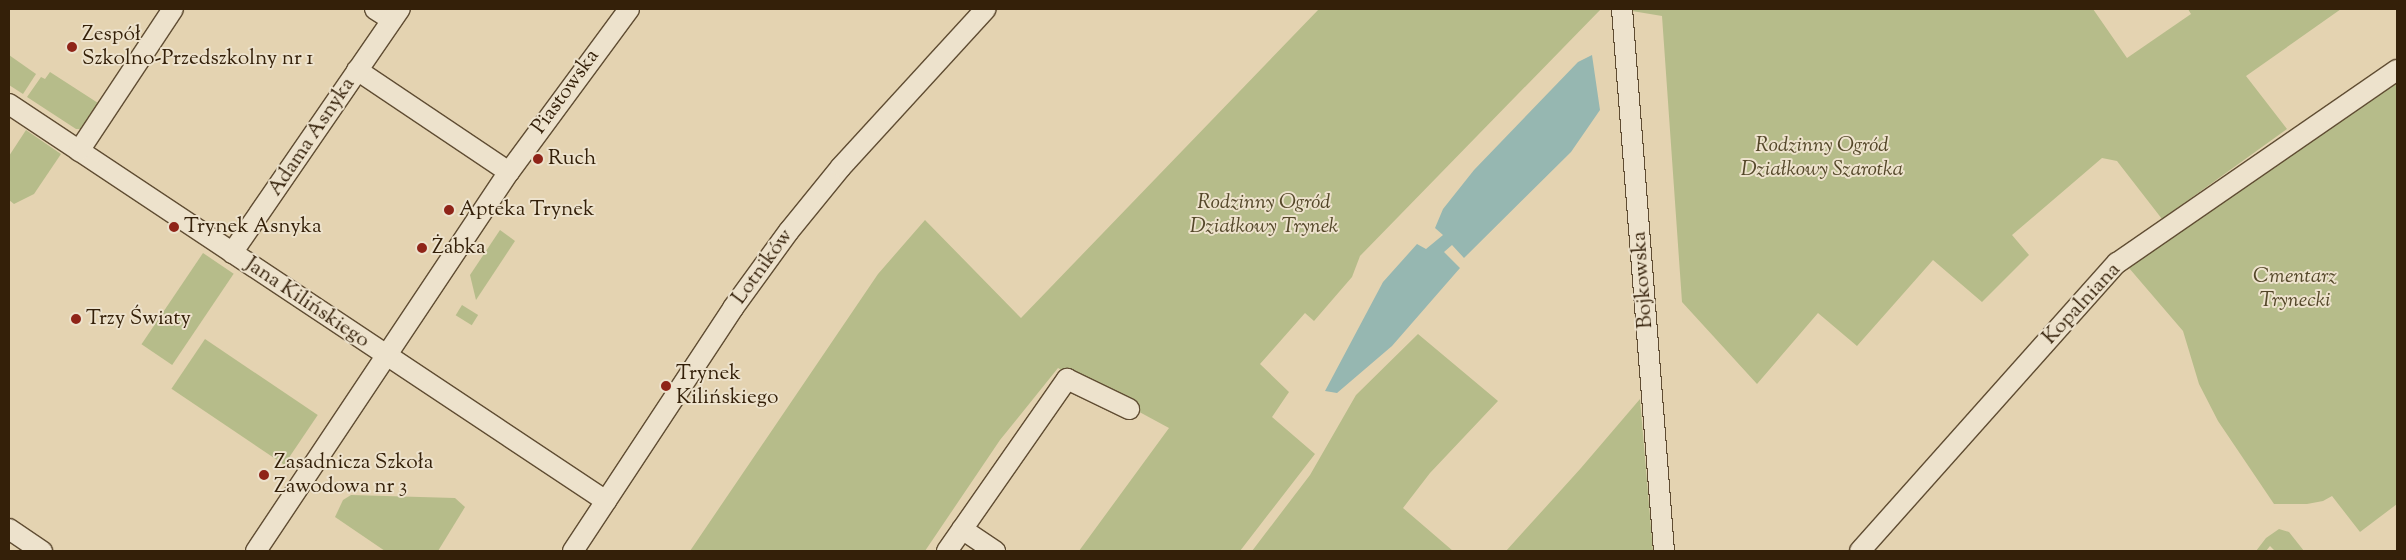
<!DOCTYPE html>
<html>
<head>
<meta charset="utf-8">
<style>
  body { margin:0 }
  #map { position:relative; width:2406px; height:560px; overflow:hidden; background:#e4d3b1; font-family:"Sorts Mill Goudy",serif }
  div>[style] { position:absolute }
  [style*='--x'] { left:calc(var(--x)*1px); top:calc(var(--y)*1px); width:calc(var(--w)*1px); rotate:calc(var(--a)*1deg) }
  .green>* { inset:0; background:#b6bc8a; transform-origin:0 0 }
  .water>* { inset:0; background:#96b7b1 }
  .roads { filter:drop-shadow(1px 0 #604d33) drop-shadow(-1px 0 #604d33) drop-shadow(0 1px #604d33) drop-shadow(0 -1px #604d33) }
  .minor>* { height:20px; margin:-10px; padding:0 10px; transform-origin:10px; border-radius:10px; background:#ede2cc }
  .dots>* { width:14px; height:14px; translate:-50% -50%; box-sizing:border-box; border:2px solid #ede2cc; border-radius:50% }
  span { translate:-50% -50%; white-space:nowrap; text-align:center; line-height:1.15; -webkit-text-stroke:4px #ede2cc; paint-order:stroke }
  .poi-label { font-size:21px; color:#342009 }
  .left { translate:0 -50%; text-align:left }
  .street-label { font-size:21px; color:#342009 }
  .park-label { font-size:21px; color:#544729; font-style:italic }
  .frame { position:absolute; inset:0; border:10px solid #342009; pointer-events:none }
</style>
</head>
<body>
<div id="map">
  <div class="green">
    <i style="clip-path:polygon(1319px 9px,1601px 9px,1360px 256px,1352px 277px,1314px 321px,1305px 313px,1260px 364px,1289px 392px,1272px 417px,1315px 454px,1240px 551px,1079px 551px,1169px 428px,1058px 368px,1000px 440px,925px 551px,690px 551px,878px 274px,925px 220px,1021px 318px)"></i>
    <i style="clip-path:polygon(1620px 9px,2093px 9px,2127px 58px,2191px 14px,2188px 9px,2341px 9px,2246px 76px,2287px 129px,2162px 219px,2117px 161px,2102px 158px,2012px 235px,2029px 255px,1982px 302px,1933px 260px,1857px 346px,1818px 313px,1757px 384px,1682px 302px,1662px 16px)"></i>
    <i style="clip-path:polygon(9px 55px,36px 74px,23px 94px,9px 85px)"></i>
    <i style="clip-path:polygon(50px 72px,98px 103px,81px 129px,76px 129px,27px 97px,41px 77px,45px 79px)"></i>
    <i style="clip-path:polygon(2397px 82px,2397px 504px,2360px 532px,2332px 496px,2323px 501px,2307px 504px,2274px 504px,2218px 421px,2199px 384px,2183px 331px,2129px 268px,2243px 185px)"></i>
    <i style="clip-path:polygon(26px 130px,61px 154px,34px 194px,14px 204px,9px 200px,9px 156px)"></i>
    <i style="clip-path:polygon(500px 230px,515px 241px,476px 300px,470px 275px)"></i>
    <i style="left:203px;top:253px;width:37px;height:110px;rotate:34deg"></i>
    <i style="left:462px;top:305px;width:19px;height:12px;rotate:32deg"></i>
    <i style="clip-path:polygon(1418px 334px,1498px 401px,1430px 473px,1403px 508px,1453px 551px,1252px 551px,1310px 475px,1356px 395px)"></i>
    <i style="left:205px;top:339px;width:136px;height:60px;rotate:34deg"></i>
    <i style="clip-path:polygon(1640px 399px,1653px 551px,1506px 551px,1581px 468px)"></i>
    <i style="clip-path:polygon(351px 495px,455px 498px,465px 507px,438px 551px,385px 551px,335px 517px,343px 500px)"></i>
    <i style="clip-path:polygon(2279px 529px,2289px 532px,2304px 551px,2275px 551px,2270px 546px,2266px 551px,2256px 551px,2266px 538px)"></i>
  </div>
  <div class="water">
    <i style="clip-path:polygon(1592px 55px,1600px 110px,1571px 152px,1464px 258px,1452px 245px,1444px 252px,1460px 268px,1392px 346px,1337px 393px,1325px 391px,1383px 282px,1417px 244px,1426px 249px,1443px 235px,1435px 228px,1443px 209px,1474px 170px,1578px 62px)"></i>
  </div>
  <div class="roads">
    <div class="minor">
      <i style="--x:375;--y:9;--w:20;--a:33"></i>
      <i style="--x:1622;--y:9;--w:544;--a:85.57"></i>
      <i style="--x:357;--y:70;--w:183;--a:33.9"></i>
      <i style="--x:9;--y:104;--w:717;--a:33.62"></i>
      <i style="--x:79;--y:151;--w:170;--a:-56.5"></i>
      <i style="--x:232;--y:253;--w:296;--a:-55.5"></i>
      <i style="--x:9;--y:529;--w:40;--a:34"></i>
      <i style="--x:962;--y:529;--w:40;--a:34"></i>
      <i style="--x:256;--y:551;--w:456;--a:-56.3"></i>
      <i style="--x:509;--y:172;--w:202;--a:-53.6"></i>
      <i style="--x:573;--y:551;--w:291;--a:-56.6"></i>
      <i style="--x:733;--y:308;--w:95;--a:-54"></i>
      <i style="--x:789;--y:231;--w:82;--a:-50.9"></i>
      <i style="--x:841;--y:167;--w:214;--a:-47.5"></i>
      <i style="--x:947;--y:551;--w:210;--a:-55.1"></i>
      <i style="--x:1067;--y:379;--w:69;--a:25.8"></i>
      <i style="--x:1860;--y:551;--w:386;--a:-48.3"></i>
      <i style="--x:2117;--y:263;--w:340;--a:-34.6"></i>
    </div>
  </div>
  <div class="dots">
    <i style="left:72px;top:47px;background:#8f2418"></i>
    <i style="left:538px;top:159px;background:#8f2418"></i>
    <i style="left:449px;top:210px;background:#8f2418"></i>
    <i style="left:174px;top:227px;background:#8f2418"></i>
    <i style="left:422px;top:248px;background:#8f2418"></i>
    <i style="left:76px;top:319px;background:#8f2418"></i>
    <i style="left:666px;top:386px;background:#8f2418"></i>
    <i style="left:264px;top:475px;background:#8f2418"></i>
  </div>
  <div class="poi-label">
    <span class="left" style="left:82px;top:47px">Zespół<br>Szkolno-Przedszkolny nr 1</span>
    <span class="left" style="left:548px;top:159px">Ruch</span>
    <span class="left" style="left:459px;top:210px">Apteka Trynek</span>
    <span class="left" style="left:184px;top:227px">Trynek Asnyka</span>
    <span class="left" style="left:432px;top:248px">Żabka</span>
    <span class="left" style="left:86px;top:319px">Trzy Światy</span>
    <span class="left" style="left:676px;top:386px">Trynek<br>Kilińskiego</span>
    <span class="left" style="left:274px;top:475px">Zasadnicza Szkoła<br>Zawodowa nr 3</span>
  </div>
  <div class="street-label">
    <span style="left:566px;top:92px;rotate:-54deg">Piastowska</span>
    <span style="left:312px;top:137px;rotate:-56deg">Adama Asnyka</span>
    <span style="left:763px;top:267px;rotate:-54deg">Lotników</span>
    <span style="left:1643px;top:280px;rotate:-94deg">Bojkowska</span>
    <span style="left:307px;top:303px;rotate:34deg">Jana Kilińskiego</span>
    <span style="left:2082px;top:304px;rotate:-47deg">Kopalniana</span>
  </div>
  <div class="park-label">
    <span style="left:1822px;top:158px">Rodzinny Ogród<br>Działkowy Szarotka</span>
    <span style="left:1264px;top:215px">Rodzinny Ogród<br>Działkowy Trynek</span>
    <span style="left:2295px;top:289px">Cmentarz<br>Trynecki</span>
  </div>
  <div class="frame"></div>
</div>
</body>
</html>
